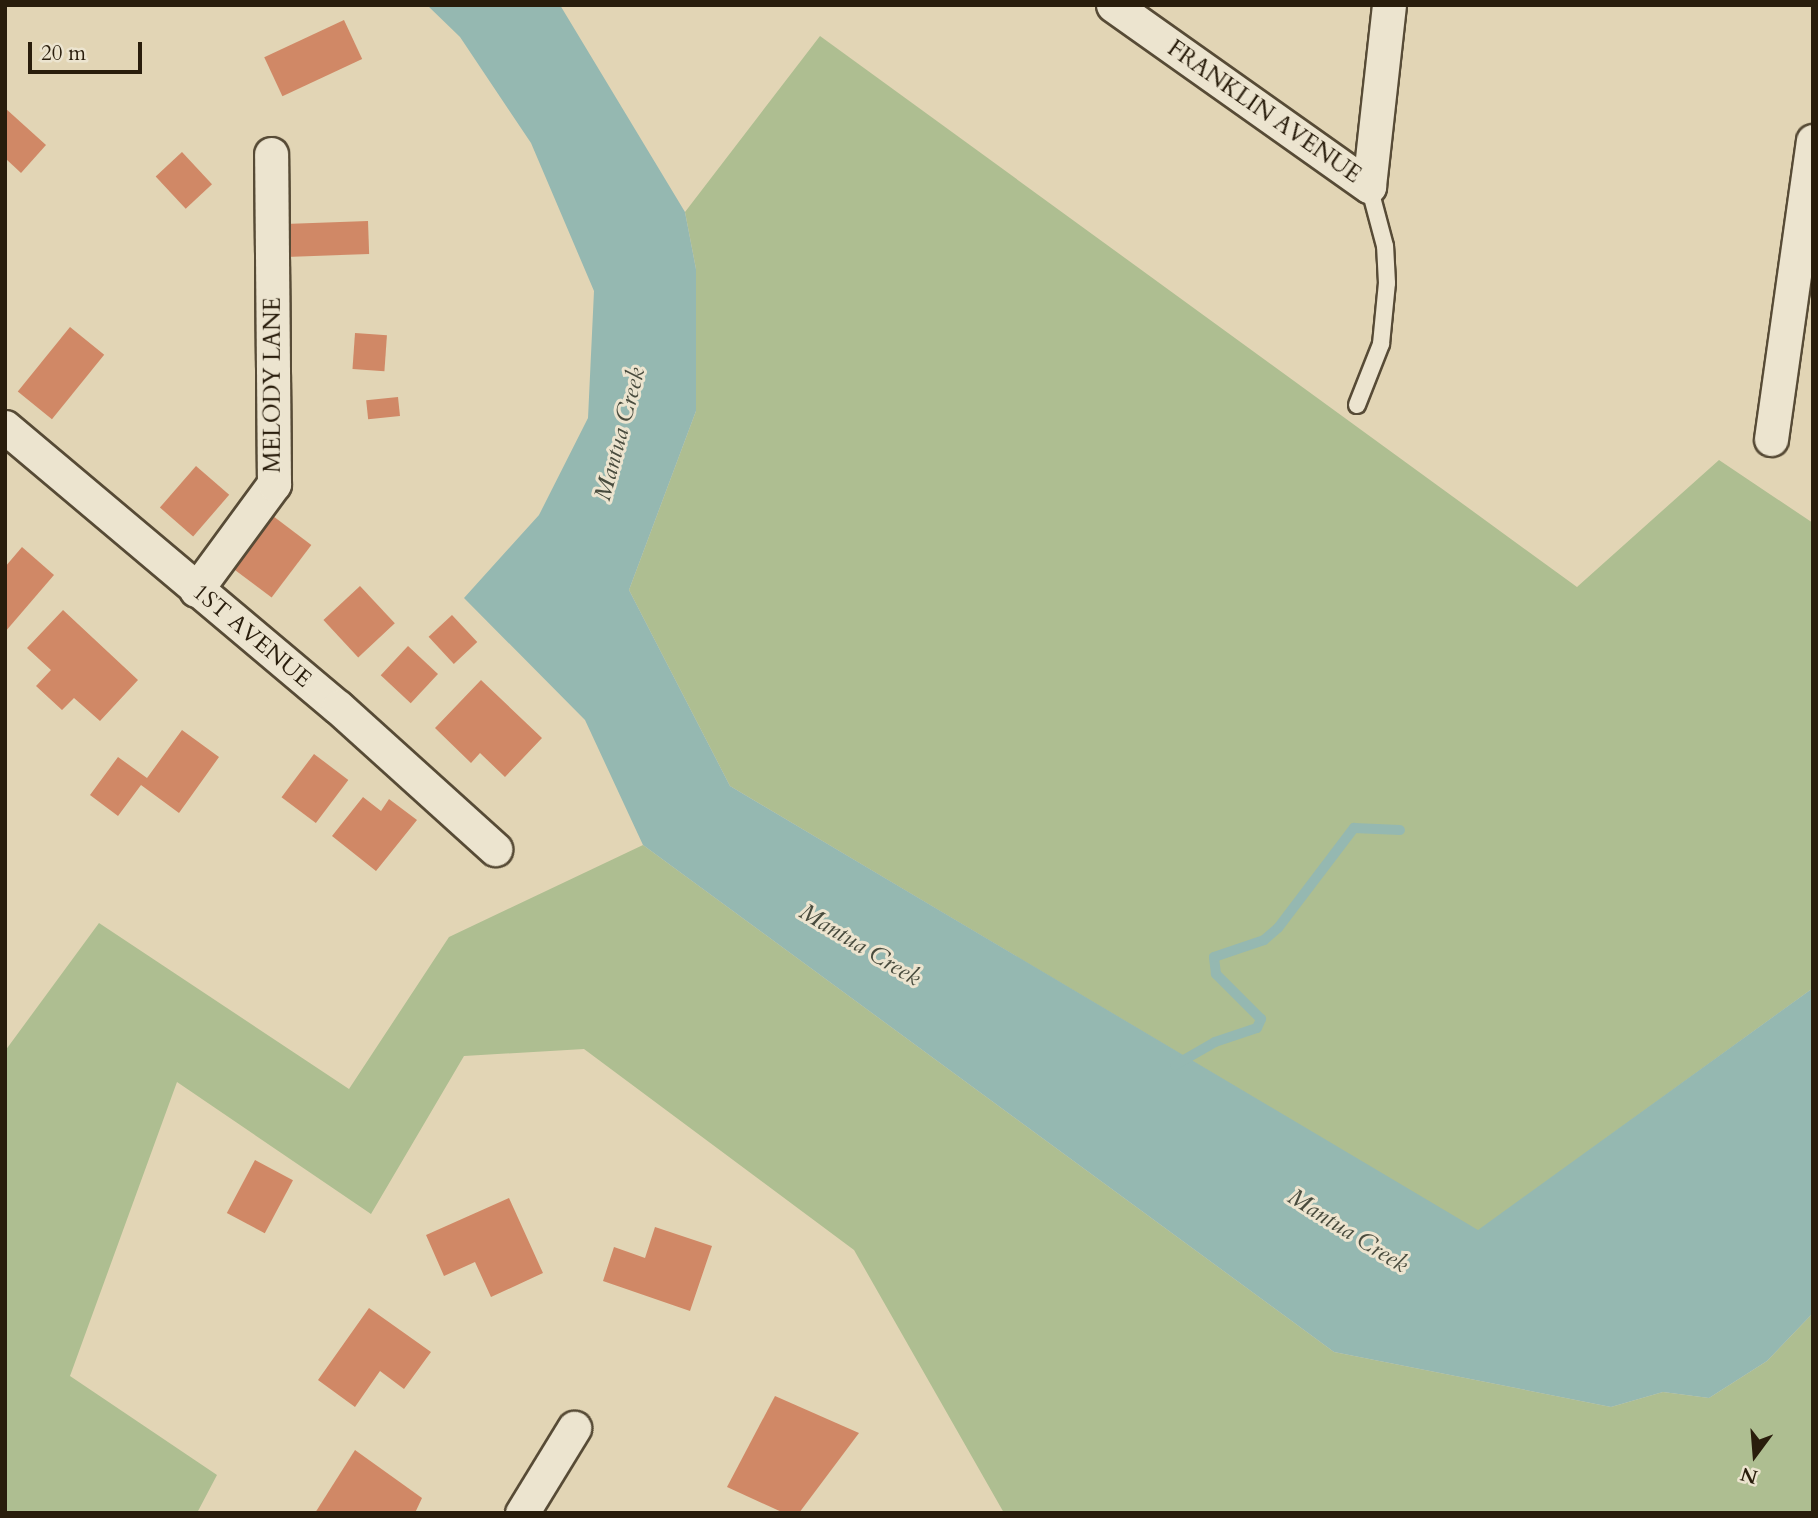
<!DOCTYPE html>
<html>
<head>
<meta charset="utf-8">
<style>
  body { margin:0 }
  #map { position:relative; width:1818px; height:1518px; overflow:hidden; background:#e2d5b5; font-family:Cardo,serif }
  div>[style] { position:absolute }
  [style*='--x'] { left:calc(var(--x)*1px); top:calc(var(--y)*1px); width:calc(var(--w)*1px); rotate:calc(var(--a)*1deg) }
  .green>* { inset:0; background:#aebe91 }
  .water>* { inset:0; background:#95b8b1 }
  .stream>* { height:10px; margin:-5px; padding:0 5px; transform-origin:5px; border-radius:5px; background:#95b8b1 }
  .building>* { inset:0; background:#d08866; transform-origin:0 0 }
  .roads { filter:drop-shadow(2px 0 #574b36) drop-shadow(-2px 0 #574b36) drop-shadow(0 2px #574b36) drop-shadow(0 -2px #574b36) }
  .lane>* { height:16px; margin:-8px; padding:0 8px; transform-origin:8px; border-radius:8px; background:#ece4cf }
  .street>* { height:33px; margin:-16.5px; padding:0 16.5px; transform-origin:16.5px; border-radius:16.5px; background:#ece4cf }
  span { translate:-50% -50%; white-space:nowrap; text-align:center; line-height:1.15; -webkit-text-stroke:6px #ece4cf; paint-order:stroke }
  .street-label { font-size:23px; color:#291d0c }
  .water-label { font-size:24px; color:#494c3e; font-style:italic }
  .frame { position:absolute; inset:0; border:7px solid #291d0c; pointer-events:none }
  .north { position:absolute; left:1720px; top:1420px; width:70px; height:70px; -webkit-text-stroke:5px #ece4cf; paint-order:stroke; rotate:196deg; font-size:19px; font-weight:700; line-height:28px; text-align:center; color:#291d0c }
  .north::after { content:''; display:block; margin:auto; width:24px; height:32px; background:#291d0c; clip-path:polygon(50% 0,100% 100%,50% 72%,0 100%) }
  .scale { position:absolute; left:28px; top:42px; width:114px; height:32px; box-sizing:border-box; border:4px solid #291d0c; border-top:0; padding-left:9px; font-size:21px; line-height:24px; white-space:nowrap; color:#291d0c; -webkit-text-stroke:5px #ece4cf; paint-order:stroke }
</style>
</head>
<body>
<div id="map">
  <div class="green">
    <i style="clip-path:polygon(820px 36px,1577px 587px,1719px 460px,1813px 523px,1813px 988px,1478px 1231px,730px 786px,629px 590px,696px 411px,696px 269px,685px 212px)"></i>
    <i style="clip-path:polygon(643px 845px,1334px 1352px,1611px 1407px,1663px 1392px,1709px 1398px,1767px 1361px,1813px 1313px,1813px 1513px,1004px 1513px,854px 1250px,584px 1049px,464px 1056px,371px 1214px,177px 1082px,70px 1376px,217px 1475px,197px 1513px,5px 1513px,5px 1051px,99px 923px,349px 1089px,449px 937px)"></i>
  </div>
  <div class="water">
    <i style="clip-path:polygon(427px 5px,560px 5px,685px 212px,696px 269px,696px 411px,629px 590px,730px 786px,1478px 1230px,1813px 988px,1813px 1313px,1767px 1361px,1709px 1398px,1663px 1392px,1611px 1407px,1334px 1352px,643px 845px,585px 720px,464px 598px,539px 515px,588px 418px,594px 291px,531px 143px,460px 37px)"></i>
  </div>
  <div class="stream">
    <i style="--x:1175;--y:1065;--w:46;--a:-29.9"></i>
    <i style="--x:1215;--y:1042;--w:44;--a:-18.4"></i>
    <i style="--x:1257;--y:1028;--w:10;--a:-66"></i>
    <i style="--x:1261;--y:1019;--w:64;--a:-135"></i>
    <i style="--x:1216;--y:974;--w:17;--a:-97"></i>
    <i style="--x:1214;--y:957;--w:53;--a:-18.8"></i>
    <i style="--x:1264;--y:940;--w:18;--a:-41"></i>
    <i style="--x:1278;--y:928;--w:126;--a:-52.8"></i>
    <i style="--x:1354;--y:828;--w:46;--a:2.5"></i>
  </div>
  <div class="building">
    <i style="left:344px;top:20px;width:43px;height:88px;rotate:65deg"></i>
    <i style="clip-path:polygon(5px 108px,46px 145px,21px 173px,5px 158px)"></i>
    <i style="left:182px;top:152px;width:44px;height:36px;rotate:47deg"></i>
    <i style="left:368px;top:221px;width:33px;height:83px;rotate:88deg"></i>
    <i style="left:70px;top:327px;width:44px;height:83px;rotate:39deg"></i>
    <i style="left:355px;top:333px;width:32px;height:36px;rotate:4deg"></i>
    <i style="left:398px;top:397px;width:19px;height:32px;rotate:84deg"></i>
    <i style="left:196px;top:466px;width:44px;height:55px;rotate:41deg"></i>
    <i style="left:273px;top:516px;width:48px;height:66px;rotate:37deg"></i>
    <i style="clip-path:polygon(22px 547px,54px 575px,5px 632px,5px 567px)"></i>
    <i style="left:360px;top:586px;width:51px;height:50px;rotate:47deg"></i>
    <i style="clip-path:polygon(63px 610px,138px 680px,100px 721px,74px 698px,62px 710px,36px 686px,51px 670px,27px 648px)"></i>
    <i style="left:452px;top:615px;width:37px;height:32px;rotate:47deg"></i>
    <i style="left:408px;top:646px;width:41px;height:40px;rotate:43deg"></i>
    <i style="clip-path:polygon(481px 680px,542px 738px,505px 777px,480px 753px,471px 763px,435px 728px)"></i>
    <i style="clip-path:polygon(182px 730px,219px 757px,179px 813px,141px 785px,118px 816px,90px 795px,118px 757px,147px 778px)"></i>
    <i style="left:314px;top:754px;width:43px;height:54px;rotate:37deg"></i>
    <i style="clip-path:polygon(363px 797px,381px 811px,389px 799px,417px 820px,376px 871px,332px 836px)"></i>
    <i style="left:255px;top:1160px;width:43px;height:60px;rotate:28deg"></i>
    <i style="clip-path:polygon(509px 1198px,543px 1273px,491px 1297px,475px 1262px,444px 1276px,426px 1235px)"></i>
    <i style="clip-path:polygon(655px 1227px,712px 1246px,690px 1311px,603px 1281px,614px 1247px,645px 1258px)"></i>
    <i style="clip-path:polygon(369px 1308px,431px 1352px,404px 1389px,380px 1371px,355px 1407px,318px 1380px)"></i>
    <i style="clip-path:polygon(775px 1396px,859px 1433px,799px 1513px,784px 1513px,727px 1487px)"></i>
    <i style="clip-path:polygon(355px 1450px,422px 1498px,415px 1513px,315px 1513px)"></i>
  </div>
  <div class="roads">
    <div class="lane">
      <i style="--x:1357;--y:405;--w:66;--a:-68.5"></i>
      <i style="--x:1381;--y:344;--w:61;--a:-84.4"></i>
      <i style="--x:1387;--y:283;--w:37;--a:-93"></i>
      <i style="--x:1385;--y:246;--w:62;--a:-104.9"></i>
    </div>
    <div class="street">
      <i style="--x:1113;--y:5;--w:314;--a:35.3"></i>
      <i style="--x:1369;--y:186;--w:182;--a:-83.7"></i>
      <i style="--x:5;--y:427;--w:435;--a:40.1"></i>
      <i style="--x:338;--y:707;--w:212;--a:42.1"></i>
      <i style="--x:1771;--y:439;--w:301;--a:-82"></i>
      <i style="--x:196;--y:590;--w:132;--a:-53.7"></i>
      <i style="--x:274;--y:484;--w:330;--a:-90.5"></i>
      <i style="--x:522;--y:1513;--w:100;--a:-58.5"></i>
    </div>
  </div>
  <div class="street-label">
    <span style="left:1264px;top:112px;rotate:35deg">FRANKLIN AVENUE</span>
    <span style="left:273px;top:385px;rotate:-90deg">MELODY LANE</span>
    <span style="left:252px;top:636px;rotate:40deg">1ST AVENUE</span>
  </div>
  <div class="water-label">
    <span style="left:620px;top:434px;rotate:-75deg">Mantua Creek</span>
    <span style="left:860px;top:945px;rotate:31deg">Mantua Creek</span>
    <span style="left:1348px;top:1231px;rotate:32deg">Mantua Creek</span>
  </div>
  <div class="frame"></div>
  <div class="north">N</div>
  <div class="scale">20 m</div>
</div>
</body>
</html>
